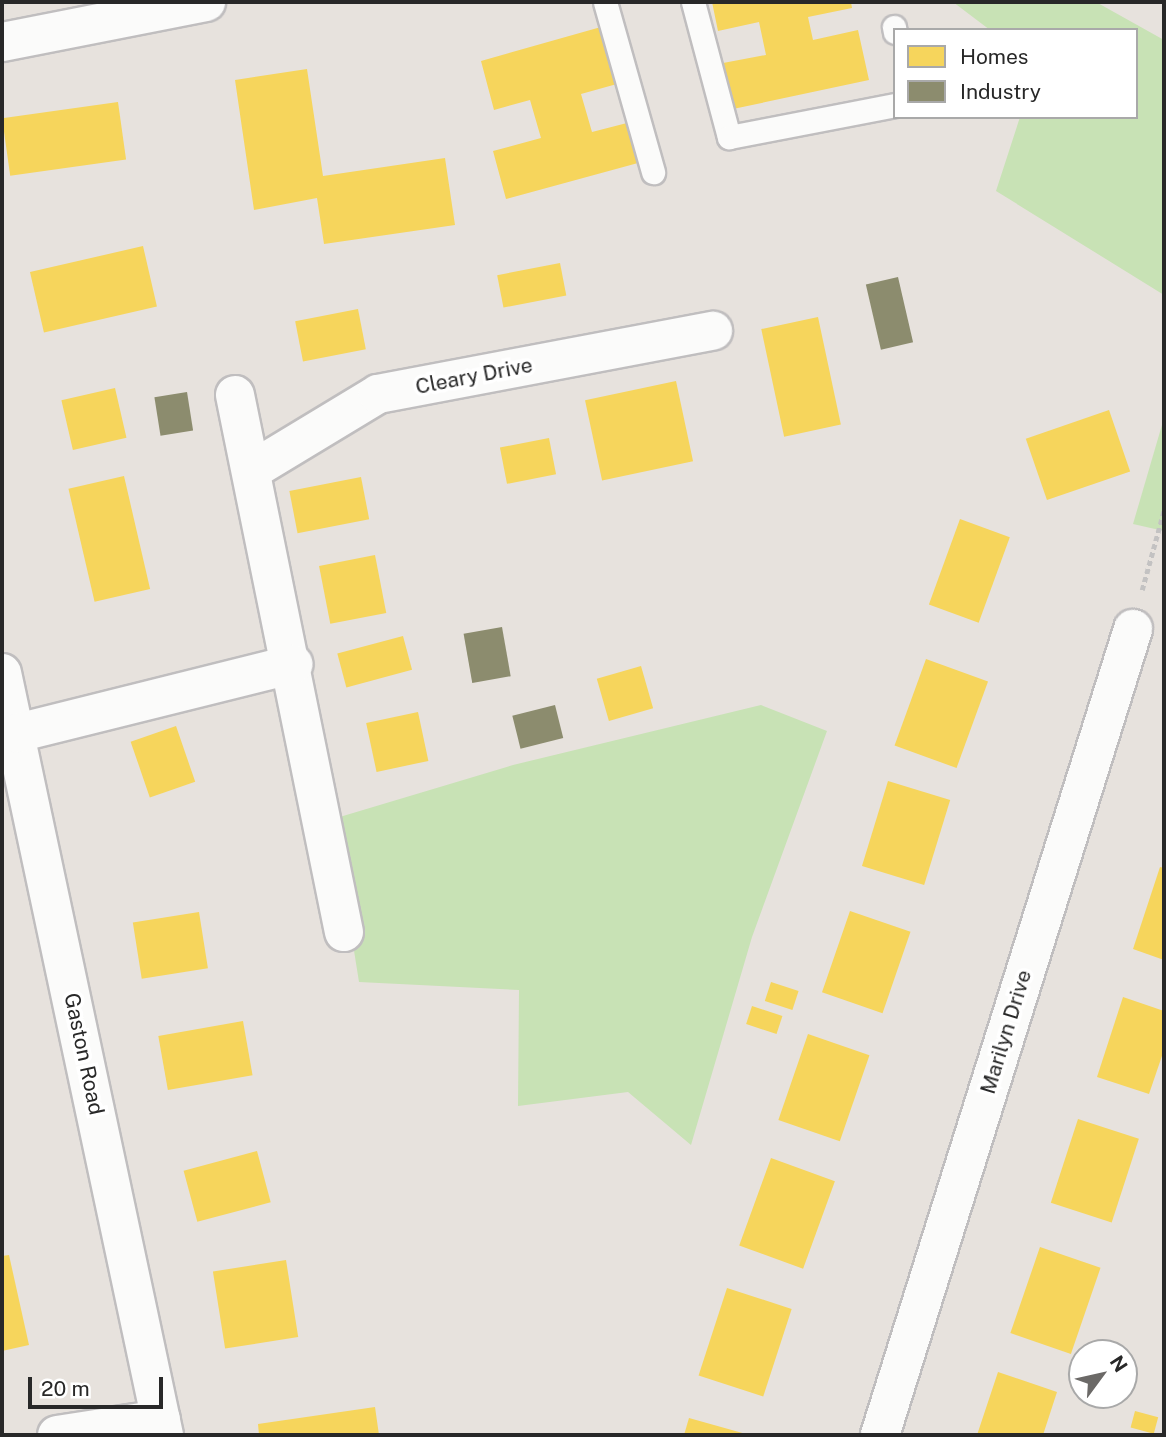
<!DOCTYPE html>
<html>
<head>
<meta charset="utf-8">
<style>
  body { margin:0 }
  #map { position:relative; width:1166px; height:1437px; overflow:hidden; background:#e7e2dd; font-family:"Public Sans",sans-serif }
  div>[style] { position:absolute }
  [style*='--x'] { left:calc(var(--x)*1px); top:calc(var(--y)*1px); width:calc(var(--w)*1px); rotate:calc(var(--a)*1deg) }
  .green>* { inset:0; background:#c8e2b5 }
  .homes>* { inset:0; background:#f6d55c; transform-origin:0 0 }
  .industry>* { inset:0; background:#8c8c6e; transform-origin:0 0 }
  .path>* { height:4.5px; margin-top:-2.25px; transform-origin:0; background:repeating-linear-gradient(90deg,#c3c2c2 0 5px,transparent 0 8.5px) }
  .roads { filter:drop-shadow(2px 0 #c0bebf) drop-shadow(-2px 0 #c0bebf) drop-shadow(0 2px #c0bebf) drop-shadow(0 -2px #c0bebf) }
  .lane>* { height:23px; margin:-11.5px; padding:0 11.5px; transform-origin:11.5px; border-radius:11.5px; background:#fbfbfa }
  .street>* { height:38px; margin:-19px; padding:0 19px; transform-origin:19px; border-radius:19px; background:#fbfbfa }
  span { translate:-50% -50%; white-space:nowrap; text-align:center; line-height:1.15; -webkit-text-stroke:7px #fff; paint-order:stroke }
  .street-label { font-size:21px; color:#282828 }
  .frame { position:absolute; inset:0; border:4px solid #282828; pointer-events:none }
  .legend { position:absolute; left:893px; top:28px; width:245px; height:91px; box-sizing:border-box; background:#fff; border:2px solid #a9a9a9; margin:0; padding:9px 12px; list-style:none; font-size:21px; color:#282828 }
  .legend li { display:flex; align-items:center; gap:14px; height:35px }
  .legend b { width:35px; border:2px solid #a9a9a9 }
  .north { position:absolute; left:1068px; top:1339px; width:70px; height:70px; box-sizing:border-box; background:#fff; border:2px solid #a9a9a9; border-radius:50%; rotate:57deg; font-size:19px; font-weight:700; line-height:28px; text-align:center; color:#282828 }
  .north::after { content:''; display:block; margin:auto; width:24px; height:32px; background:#6b6967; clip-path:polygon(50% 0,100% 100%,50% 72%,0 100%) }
  .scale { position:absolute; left:28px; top:1377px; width:135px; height:32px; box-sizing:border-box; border:4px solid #282828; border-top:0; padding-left:9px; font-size:21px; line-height:24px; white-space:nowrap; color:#282828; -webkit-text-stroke:5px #fff; paint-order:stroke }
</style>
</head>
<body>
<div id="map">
  <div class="green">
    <i style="clip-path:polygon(953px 2px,1096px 2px,1164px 40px,1164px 295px,996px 191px,1020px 117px,1136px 117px,1136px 30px,990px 30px)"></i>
    <i style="clip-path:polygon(1164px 418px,1164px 531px,1133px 524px)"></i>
    <i style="clip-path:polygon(761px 705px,827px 731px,752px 937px,691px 1145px,628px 1092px,518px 1106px,519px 990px,359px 982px,333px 819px,513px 765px)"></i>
  </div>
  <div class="homes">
    <i style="clip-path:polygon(712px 2px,851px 2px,852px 8px,808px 17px,813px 40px,858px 30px,869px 80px,733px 109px,723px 63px,766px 55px,759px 22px,718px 31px)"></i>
    <i style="clip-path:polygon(608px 25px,624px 82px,581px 94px,592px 132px,627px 123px,638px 163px,506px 199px,493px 151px,541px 138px,530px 100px,494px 110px,481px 61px)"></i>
    <i style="clip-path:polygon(307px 69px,323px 176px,445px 158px,455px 225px,324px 244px,317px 198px,254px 210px,235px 80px)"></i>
    <i style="left:118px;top:102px;width:58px;height:117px;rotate:82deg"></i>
    <i style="left:143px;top:246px;width:62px;height:116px;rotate:77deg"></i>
    <i style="left:560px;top:263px;width:33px;height:64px;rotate:79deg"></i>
    <i style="left:358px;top:309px;width:41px;height:64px;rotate:79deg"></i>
    <i style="left:818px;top:317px;width:110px;height:58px;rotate:78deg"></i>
    <i style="left:676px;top:381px;width:82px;height:93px;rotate:78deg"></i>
    <i style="left:115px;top:388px;width:51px;height:55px;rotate:77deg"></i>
    <i style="left:1109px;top:410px;width:65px;height:88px;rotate:71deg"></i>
    <i style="left:549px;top:438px;width:37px;height:50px;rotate:79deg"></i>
    <i style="left:124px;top:476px;width:116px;height:57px;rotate:77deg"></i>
    <i style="left:361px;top:477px;width:43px;height:73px;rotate:79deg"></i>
    <i style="left:960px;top:519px;width:53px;height:91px;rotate:20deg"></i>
    <i style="left:375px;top:555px;width:59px;height:57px;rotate:79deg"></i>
    <i style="left:403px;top:636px;width:35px;height:68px;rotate:75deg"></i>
    <i style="left:926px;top:659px;width:66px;height:92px;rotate:20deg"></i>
    <i style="left:641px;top:666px;width:44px;height:46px;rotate:74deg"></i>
    <i style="left:418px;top:712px;width:50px;height:53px;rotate:78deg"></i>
    <i style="left:176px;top:726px;width:59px;height:48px;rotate:71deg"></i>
    <i style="left:888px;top:781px;width:65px;height:89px;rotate:17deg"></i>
    <i style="clip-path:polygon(1160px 867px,1164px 868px,1164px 960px,1133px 949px)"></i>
    <i style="left:850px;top:911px;width:64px;height:86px;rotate:19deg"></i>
    <i style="left:199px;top:912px;width:57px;height:67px;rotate:81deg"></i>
    <i style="left:771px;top:982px;width:29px;height:20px;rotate:18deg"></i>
    <i style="clip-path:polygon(1123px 997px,1164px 1011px,1164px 1050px,1149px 1094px,1097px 1077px)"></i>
    <i style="left:752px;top:1006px;width:32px;height:19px;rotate:18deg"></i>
    <i style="left:243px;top:1021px;width:55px;height:86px;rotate:80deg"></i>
    <i style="left:808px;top:1034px;width:65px;height:91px;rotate:19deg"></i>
    <i style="left:1078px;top:1119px;width:64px;height:88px;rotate:18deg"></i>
    <i style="left:257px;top:1151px;width:53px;height:76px;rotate:75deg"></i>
    <i style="left:771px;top:1158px;width:68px;height:93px;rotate:20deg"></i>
    <i style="left:1040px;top:1247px;width:64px;height:91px;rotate:19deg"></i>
    <i style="clip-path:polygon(9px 1255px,29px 1345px,2px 1351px,2px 1256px)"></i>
    <i style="left:286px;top:1260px;width:78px;height:74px;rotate:81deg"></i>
    <i style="left:727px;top:1288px;width:68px;height:92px;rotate:18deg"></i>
    <i style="clip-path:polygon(998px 1372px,1057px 1392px,1043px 1435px,977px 1435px)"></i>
    <i style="clip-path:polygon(375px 1407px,379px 1435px,259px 1435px,258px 1424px)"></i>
    <i style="left:1135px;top:1411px;width:24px;height:17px;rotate:15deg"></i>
    <i style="clip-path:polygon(689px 1418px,746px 1434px,746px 1435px,684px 1435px)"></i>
  </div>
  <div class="industry">
    <i style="left:898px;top:277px;width:67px;height:33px;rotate:77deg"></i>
    <i style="left:187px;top:392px;width:39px;height:33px;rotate:81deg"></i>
    <i style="left:502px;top:627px;width:50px;height:39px;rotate:80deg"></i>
    <i style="left:555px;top:705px;width:34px;height:44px;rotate:76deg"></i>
  </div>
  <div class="path">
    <i style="--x:1142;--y:590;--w:83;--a:-74.6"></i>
  </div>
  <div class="roads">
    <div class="lane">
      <i style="--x:605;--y:2;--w:177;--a:74.2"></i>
      <i style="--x:693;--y:2;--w:140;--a:75.1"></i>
      <i style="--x:729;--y:137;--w:169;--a:-10.9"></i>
      <i style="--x:894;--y:27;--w:5;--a:79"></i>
    </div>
    <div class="street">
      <i style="--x:2;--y:42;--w:208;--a:-11.1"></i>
      <i style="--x:235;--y:395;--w:548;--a:78.53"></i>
      <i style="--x:254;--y:469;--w:145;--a:-31.2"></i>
      <i style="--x:378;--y:394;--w:341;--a:-10.7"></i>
      <i style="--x:2;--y:673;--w:779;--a:78"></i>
      <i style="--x:17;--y:733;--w:285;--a:-14"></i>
      <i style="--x:57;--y:1435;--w:105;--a:-8.7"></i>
      <i style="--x:880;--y:1435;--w:845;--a:-72.57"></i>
    </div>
  </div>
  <div class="street-label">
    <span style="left:474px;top:376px;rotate:-11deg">Cleary Drive</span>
    <span style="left:1006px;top:1032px;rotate:-73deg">Marilyn Drive</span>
    <span style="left:84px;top:1054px;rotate:78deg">Gaston Road</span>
  </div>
  <div class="frame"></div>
  <ul class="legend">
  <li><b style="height:19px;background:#f6d55c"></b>Homes</li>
  <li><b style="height:19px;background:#8c8c6e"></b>Industry</li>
  </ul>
  <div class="north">N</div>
  <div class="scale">20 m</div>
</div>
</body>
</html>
